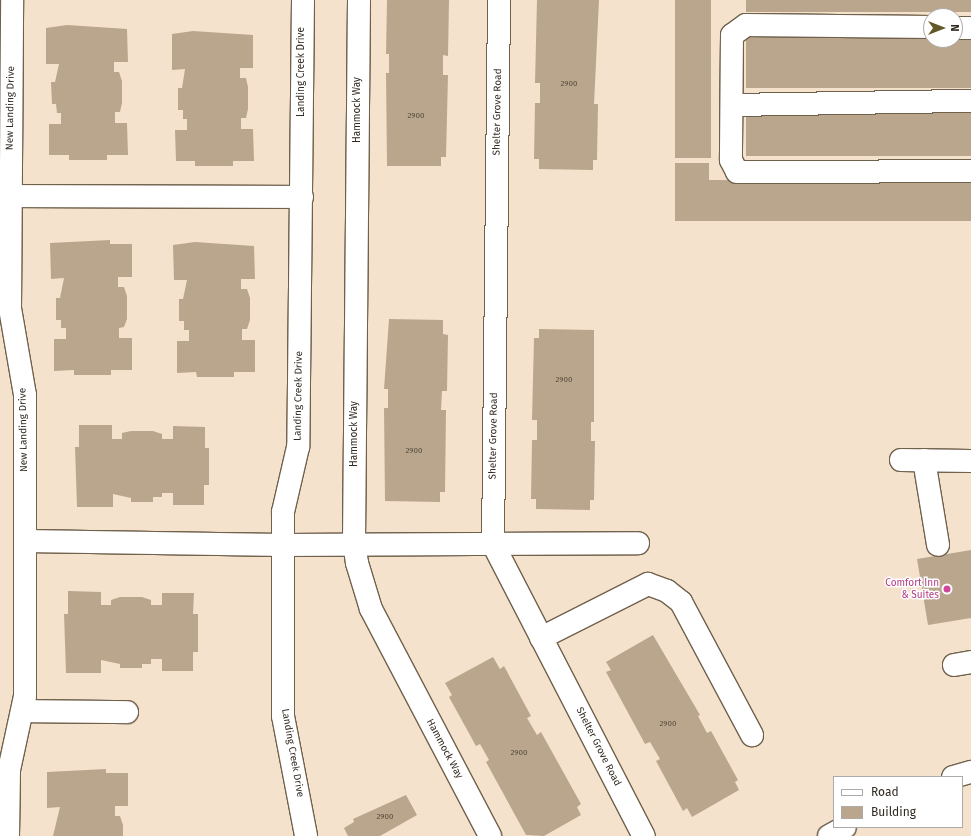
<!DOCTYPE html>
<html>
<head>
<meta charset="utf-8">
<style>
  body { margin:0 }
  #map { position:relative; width:971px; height:836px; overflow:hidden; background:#f4e2cc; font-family:"Fira Sans",sans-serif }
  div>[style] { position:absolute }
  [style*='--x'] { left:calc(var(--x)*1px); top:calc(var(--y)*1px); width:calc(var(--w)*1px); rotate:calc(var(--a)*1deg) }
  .building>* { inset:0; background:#baa68c; transform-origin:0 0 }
  .roads { filter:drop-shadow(1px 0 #70614d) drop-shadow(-1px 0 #70614d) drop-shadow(0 1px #70614d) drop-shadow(0 -1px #70614d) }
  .minor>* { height:22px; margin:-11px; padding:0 11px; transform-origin:11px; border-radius:11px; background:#fff }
  .dots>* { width:11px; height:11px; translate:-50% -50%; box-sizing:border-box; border:2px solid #fff; border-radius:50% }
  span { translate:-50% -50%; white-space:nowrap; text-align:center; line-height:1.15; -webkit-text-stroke:3px #fff; paint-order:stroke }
  .number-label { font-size:8px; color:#53493c }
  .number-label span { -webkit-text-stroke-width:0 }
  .street-label { font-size:10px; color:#312a22 }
  .hotel-label { font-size:10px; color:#b23c85 }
  .right { translate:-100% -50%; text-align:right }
  .legend { position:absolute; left:833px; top:776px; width:130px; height:52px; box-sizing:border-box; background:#fff; border:1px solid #adaaa7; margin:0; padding:5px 7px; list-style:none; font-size:12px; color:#312a22 }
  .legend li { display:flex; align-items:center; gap:8px; height:20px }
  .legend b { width:20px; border:1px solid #adaaa7 }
  .north { position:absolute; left:923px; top:8px; width:40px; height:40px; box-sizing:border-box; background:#fff; border:1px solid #adaaa7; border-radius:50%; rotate:90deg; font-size:11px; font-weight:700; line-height:16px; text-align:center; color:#312a22 }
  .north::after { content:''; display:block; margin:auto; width:14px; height:18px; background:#625a26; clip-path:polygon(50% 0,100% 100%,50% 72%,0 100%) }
</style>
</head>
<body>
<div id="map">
  <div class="building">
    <i style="clip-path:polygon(387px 0,449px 0,448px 56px,443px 55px,443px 75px,448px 75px,446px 157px,441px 157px,441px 166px,387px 166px,386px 73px,389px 73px,389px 54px,386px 54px)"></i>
    <i style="clip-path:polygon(537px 0,599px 0,594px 104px,598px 104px,597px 160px,593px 160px,593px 170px,539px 169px,539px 159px,534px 159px,535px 103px,540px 103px,540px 83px,535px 83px)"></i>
    <i style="left:675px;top:0;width:36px;height:158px"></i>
    <i style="left:746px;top:0;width:225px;height:12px"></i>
    <i style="clip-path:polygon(67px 25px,127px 29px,128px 62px,114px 62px,114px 72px,119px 72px,122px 81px,122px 103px,120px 112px,115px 112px,115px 123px,127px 123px,128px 155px,107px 155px,107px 160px,69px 160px,69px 155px,49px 155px,49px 124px,61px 124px,61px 113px,57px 113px,56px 104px,52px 104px,51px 82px,55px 82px,59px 64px,46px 64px,46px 28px)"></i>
    <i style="clip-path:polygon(193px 31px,253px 35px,253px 68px,240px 68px,240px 78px,246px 78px,248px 87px,248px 109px,246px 118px,241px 118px,241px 129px,253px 129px,254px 161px,233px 161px,233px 166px,195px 166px,195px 161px,176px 161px,175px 130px,187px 130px,187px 119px,183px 119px,183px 110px,178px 110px,178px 88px,182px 88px,185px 69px,172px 70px,172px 34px)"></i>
    <i style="clip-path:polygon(746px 34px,931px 34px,931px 40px,955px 40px,955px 34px,971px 34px,971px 88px,746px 88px)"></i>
    <i style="left:746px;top:113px;width:225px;height:43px"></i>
    <i style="clip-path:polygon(675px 163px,709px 163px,709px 180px,971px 181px,971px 221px,675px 221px)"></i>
    <i style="clip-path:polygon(110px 240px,110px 244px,132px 244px,132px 277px,118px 277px,118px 287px,124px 287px,127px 296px,127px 319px,124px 327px,119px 328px,119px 338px,132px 338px,132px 370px,111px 370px,111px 375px,74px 375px,74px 370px,54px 371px,54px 339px,66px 339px,66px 328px,61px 328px,61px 320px,56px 320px,56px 298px,60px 298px,64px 278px,51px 279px,50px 243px)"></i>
    <i style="clip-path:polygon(195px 242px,254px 246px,255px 279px,241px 279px,241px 289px,247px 289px,250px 298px,250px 320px,247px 329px,242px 329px,242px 340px,255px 340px,255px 372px,234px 372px,234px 377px,197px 377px,196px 372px,177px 373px,177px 341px,189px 341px,189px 330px,184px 330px,184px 321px,179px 321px,179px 299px,183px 299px,187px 280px,174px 280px,173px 245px)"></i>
    <i style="clip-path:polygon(389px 319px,443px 320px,443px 334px,448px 335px,447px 391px,442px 391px,441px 410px,446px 410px,445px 492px,440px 492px,440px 502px,385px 501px,384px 408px,388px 408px,388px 389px,384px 389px)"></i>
    <i style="clip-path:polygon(539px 329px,594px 330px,594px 422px,591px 422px,591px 441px,595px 441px,594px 500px,590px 500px,590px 510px,536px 509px,536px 499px,531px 499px,532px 440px,537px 440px,537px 420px,532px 420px,534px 338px,539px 338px)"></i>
    <i style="clip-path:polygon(79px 425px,112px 425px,112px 439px,122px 439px,122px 433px,131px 431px,153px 431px,162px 434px,162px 439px,173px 439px,173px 426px,205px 427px,205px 448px,209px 448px,209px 485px,204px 485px,204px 505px,173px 505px,173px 493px,162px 493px,162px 497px,153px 497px,153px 502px,131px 502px,131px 498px,113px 494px,113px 507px,77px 507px,75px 447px,79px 447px)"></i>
    <i style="clip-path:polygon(971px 550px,971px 618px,928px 625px,917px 559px)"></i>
    <i style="clip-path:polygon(68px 591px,101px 592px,101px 605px,111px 605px,111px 600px,120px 597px,142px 597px,151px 600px,151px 605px,162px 605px,162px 593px,194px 593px,193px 614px,198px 614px,198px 652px,193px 652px,193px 671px,162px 671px,162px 659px,151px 659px,151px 664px,142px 664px,142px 668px,120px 668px,120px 664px,101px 660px,101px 673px,66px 673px,64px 614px,68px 614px)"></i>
    <i style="clip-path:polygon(653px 635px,700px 715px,698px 716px,707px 733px,711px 731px,738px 780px,735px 782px,739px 790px,692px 817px,687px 808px,683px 811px,656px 761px,660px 759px,650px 742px,645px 744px,606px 672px,611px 670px,606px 662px)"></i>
    <i style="clip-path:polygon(493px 657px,500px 669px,504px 666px,531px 716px,527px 718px,537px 735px,541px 732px,581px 804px,577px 807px,581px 815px,544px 836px,526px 835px,486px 762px,489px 760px,480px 744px,476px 746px,449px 697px,452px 695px,445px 683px)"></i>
    <i style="clip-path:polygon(106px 769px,106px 773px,128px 773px,128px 806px,115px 806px,115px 816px,120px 816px,123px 825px,123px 836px,53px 836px,60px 807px,47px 808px,47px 772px)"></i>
    <i style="clip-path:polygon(406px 795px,417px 815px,380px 836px,348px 836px,344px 828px,354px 822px,353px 819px)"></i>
  </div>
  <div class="roads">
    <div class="minor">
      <i style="--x:303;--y:0;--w:447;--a:90.6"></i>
      <i style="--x:298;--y:447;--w:67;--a:103"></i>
      <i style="--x:283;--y:512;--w:204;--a:90"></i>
      <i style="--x:283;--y:716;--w:122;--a:79.1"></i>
      <i style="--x:359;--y:0;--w:542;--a:90.53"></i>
      <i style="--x:354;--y:542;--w:21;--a:82"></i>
      <i style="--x:357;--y:563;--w:48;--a:73.1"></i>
      <i style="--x:371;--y:609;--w:256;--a:62.3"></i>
      <i style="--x:499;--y:0;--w:544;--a:90.63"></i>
      <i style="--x:493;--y:544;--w:329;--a:62.7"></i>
      <i style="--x:931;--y:27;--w:185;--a:-179.4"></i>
      <i style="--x:746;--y:25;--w:17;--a:144"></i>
      <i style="--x:732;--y:35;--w:125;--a:90.5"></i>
      <i style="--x:731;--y:160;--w:13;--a:63"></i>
      <i style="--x:737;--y:172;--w:234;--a:-0.2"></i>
      <i style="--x:955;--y:28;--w:16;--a:0"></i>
      <i style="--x:732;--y:105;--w:239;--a:-1"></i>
      <i style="--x:11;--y:196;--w:291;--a:0.2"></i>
      <i style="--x:901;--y:460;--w:70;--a:0.8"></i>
      <i style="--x:924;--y:460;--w:86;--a:80.6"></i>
      <i style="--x:25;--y:541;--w:258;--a:0.9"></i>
      <i style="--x:283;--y:545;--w:355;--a:-0.3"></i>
      <i style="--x:541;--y:638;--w:120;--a:-26.8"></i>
      <i style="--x:648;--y:584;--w:20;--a:20"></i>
      <i style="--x:667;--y:591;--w:18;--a:38"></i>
      <i style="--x:681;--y:602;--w:151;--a:61.9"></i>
      <i style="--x:954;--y:665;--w:17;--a:-10"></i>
      <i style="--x:24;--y:711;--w:103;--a:0.6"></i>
      <i style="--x:953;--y:777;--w:19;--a:-16"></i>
      <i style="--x:8;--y:836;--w:66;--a:-89.1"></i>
      <i style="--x:9;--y:770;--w:76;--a:-77.8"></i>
      <i style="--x:25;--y:696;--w:301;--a:-90"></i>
      <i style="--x:25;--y:395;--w:88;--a:-99.8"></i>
      <i style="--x:10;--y:308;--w:308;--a:-89.6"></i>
      <i style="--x:829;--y:836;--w:18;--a:-29"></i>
    </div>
  </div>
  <div class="dots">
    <i style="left:947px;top:589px;background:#d1479c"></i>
  </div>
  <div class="number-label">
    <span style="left:569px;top:84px">2900</span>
    <span style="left:416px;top:116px">2900</span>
    <span style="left:564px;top:380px">2900</span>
    <span style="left:414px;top:451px">2900</span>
    <span style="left:668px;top:724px">2900</span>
    <span style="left:519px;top:753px">2900</span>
    <span style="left:385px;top:817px">2900</span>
  </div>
  <div class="street-label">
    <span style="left:302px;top:72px;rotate:-90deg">Landing Creek Drive</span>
    <span style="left:11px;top:108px;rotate:-89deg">New Landing Drive</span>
    <span style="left:358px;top:110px;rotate:-90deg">Hammock Way</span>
    <span style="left:498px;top:112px;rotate:-89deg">Shelter Grove Road</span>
    <span style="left:299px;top:396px;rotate:-89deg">Landing Creek Drive</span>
    <span style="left:24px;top:430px;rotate:-91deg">New Landing Drive</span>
    <span style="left:355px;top:434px;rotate:-90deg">Hammock Way</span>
    <span style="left:494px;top:436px;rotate:-89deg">Shelter Grove Road</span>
    <span style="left:598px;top:747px;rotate:63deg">Shelter Grove Road</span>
    <span style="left:444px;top:749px;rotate:62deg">Hammock Way</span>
    <span style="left:292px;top:753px;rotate:80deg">Landing Creek Drive</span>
  </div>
  <div class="hotel-label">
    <span class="right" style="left:939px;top:589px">Comfort Inn<br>&amp; Suites</span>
  </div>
  <ul class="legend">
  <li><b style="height:5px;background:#fff"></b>Road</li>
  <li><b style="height:11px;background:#baa68c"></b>Building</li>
  </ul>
  <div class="north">N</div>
</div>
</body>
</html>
